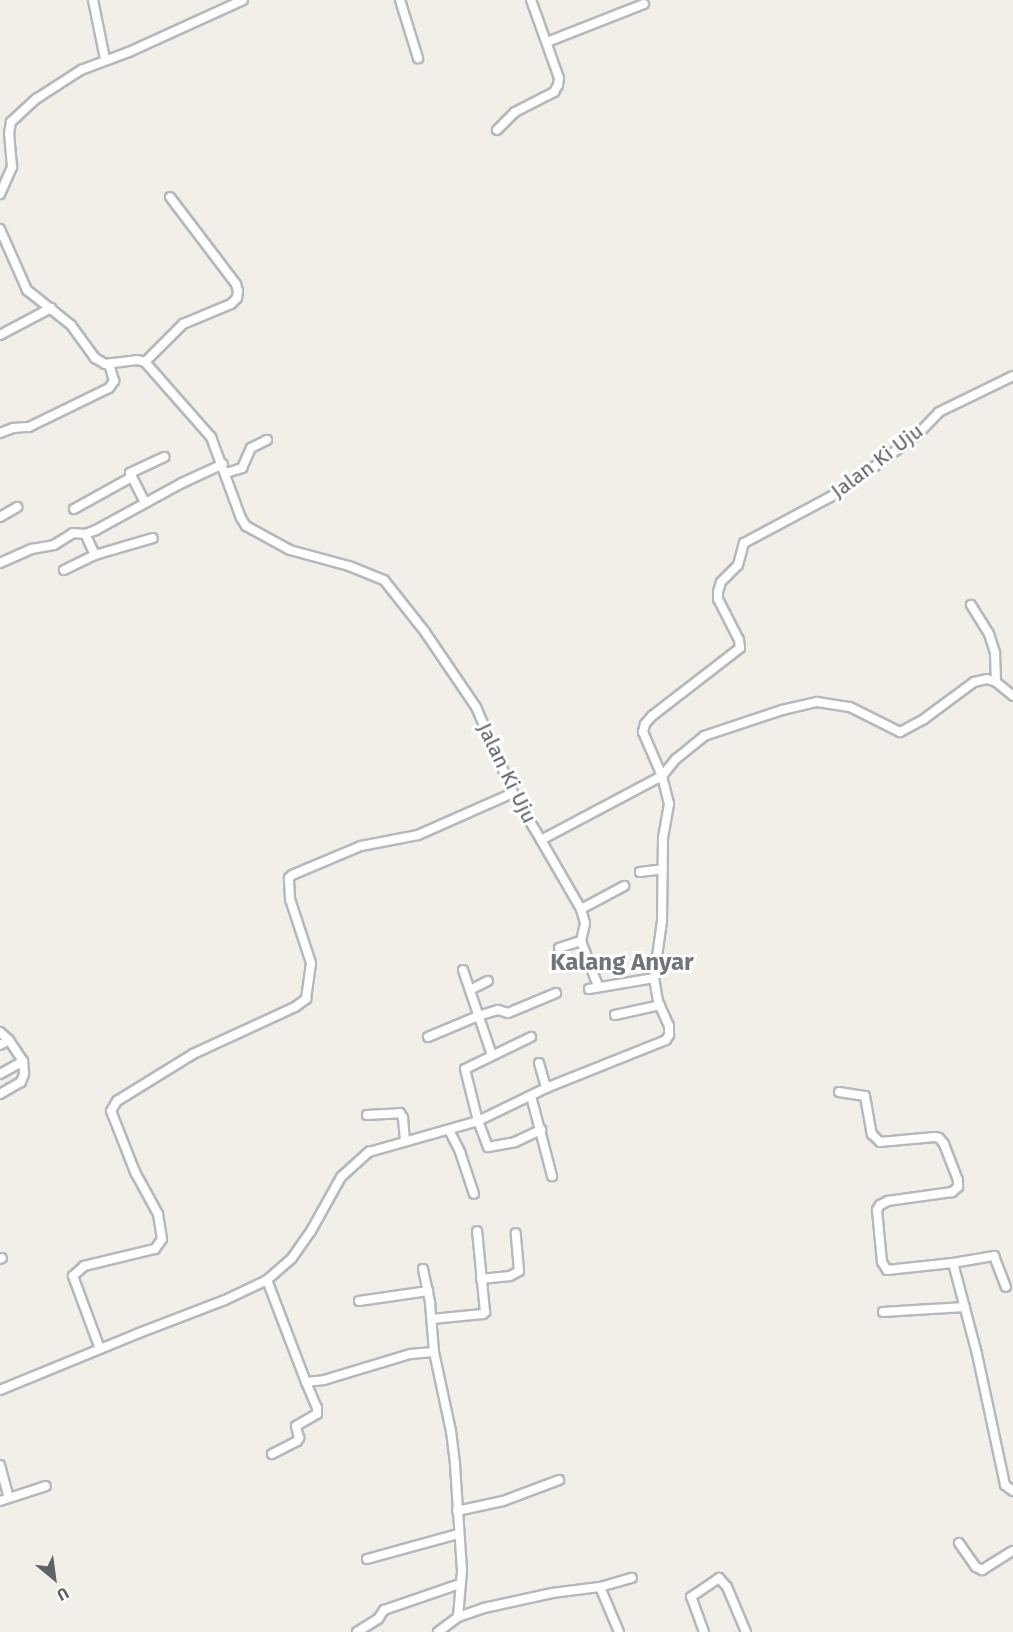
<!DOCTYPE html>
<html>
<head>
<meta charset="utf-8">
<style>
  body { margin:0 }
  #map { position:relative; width:1013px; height:1632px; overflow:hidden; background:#f1efe8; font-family:"Fira Sans",sans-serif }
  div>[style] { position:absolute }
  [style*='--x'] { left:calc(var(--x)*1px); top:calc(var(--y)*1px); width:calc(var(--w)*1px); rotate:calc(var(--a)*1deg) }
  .roads { filter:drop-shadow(2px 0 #b5b8bc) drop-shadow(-2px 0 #b5b8bc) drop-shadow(0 2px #b5b8bc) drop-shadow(0 -2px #b5b8bc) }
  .minor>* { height:8px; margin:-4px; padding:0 4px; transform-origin:4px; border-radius:4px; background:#fff }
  span { translate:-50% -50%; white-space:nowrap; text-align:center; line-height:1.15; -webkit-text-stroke:6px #fff; paint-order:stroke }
  .street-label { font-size:21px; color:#5f6368 }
  .quarter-label { font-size:24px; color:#70757a; font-weight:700 }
  .north { position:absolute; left:24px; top:1548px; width:60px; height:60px; -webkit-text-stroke:4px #fff; paint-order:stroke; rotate:151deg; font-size:16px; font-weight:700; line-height:24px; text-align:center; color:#5f6368 }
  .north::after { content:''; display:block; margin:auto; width:21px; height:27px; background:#5f6368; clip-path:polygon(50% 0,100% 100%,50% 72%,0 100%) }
</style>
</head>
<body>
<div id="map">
  <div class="roads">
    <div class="minor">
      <i style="--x:93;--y:0;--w:60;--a:78.5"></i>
      <i style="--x:400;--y:0;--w:61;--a:72.8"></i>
      <i style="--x:547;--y:42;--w:104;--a:-21.4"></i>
      <i style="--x:497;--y:130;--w:25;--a:-45"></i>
      <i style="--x:515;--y:112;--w:44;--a:-27.1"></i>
      <i style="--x:554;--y:92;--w:8;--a:-60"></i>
      <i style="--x:558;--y:85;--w:7;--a:-82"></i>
      <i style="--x:559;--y:78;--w:83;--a:-109.7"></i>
      <i style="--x:0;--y:194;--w:30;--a:-66"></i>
      <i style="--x:12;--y:167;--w:33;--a:-95"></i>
      <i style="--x:9;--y:134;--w:12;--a:-81"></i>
      <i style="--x:11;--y:122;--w:34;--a:-43"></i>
      <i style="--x:36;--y:99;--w:54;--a:-32.8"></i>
      <i style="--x:81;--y:70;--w:51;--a:-20.6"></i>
      <i style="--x:129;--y:52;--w:125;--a:-24.5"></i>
      <i style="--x:0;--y:229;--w:67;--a:66.1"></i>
      <i style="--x:27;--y:290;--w:56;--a:38.5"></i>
      <i style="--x:71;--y:325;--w:41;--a:54"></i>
      <i style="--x:95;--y:358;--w:12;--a:31"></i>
      <i style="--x:105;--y:364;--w:32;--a:-7"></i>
      <i style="--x:137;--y:360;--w:8;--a:14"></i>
      <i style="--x:145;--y:362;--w:100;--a:48.7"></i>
      <i style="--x:211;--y:437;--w:86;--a:69.7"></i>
      <i style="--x:241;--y:518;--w:9;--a:58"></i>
      <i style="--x:246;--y:526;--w:50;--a:28.6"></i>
      <i style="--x:290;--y:550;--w:61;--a:15.2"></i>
      <i style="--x:349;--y:566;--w:38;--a:22"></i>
      <i style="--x:384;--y:580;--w:66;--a:51.7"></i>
      <i style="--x:425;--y:632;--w:91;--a:55.8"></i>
      <i style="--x:476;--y:707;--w:94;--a:66.7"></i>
      <i style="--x:513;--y:793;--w:55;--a:59.2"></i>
      <i style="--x:541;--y:840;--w:137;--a:-27.9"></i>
      <i style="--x:662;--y:776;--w:48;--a:-113.4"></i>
      <i style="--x:643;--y:732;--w:8;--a:-76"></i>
      <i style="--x:645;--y:724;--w:11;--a:-49"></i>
      <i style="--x:652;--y:716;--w:111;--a:-37.7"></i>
      <i style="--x:740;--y:648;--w:8;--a:-97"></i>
      <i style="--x:739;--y:640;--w:46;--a:-117.1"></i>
      <i style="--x:718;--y:599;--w:7;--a:-90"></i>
      <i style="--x:718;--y:592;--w:10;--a:-73"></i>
      <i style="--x:721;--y:582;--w:24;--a:-45"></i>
      <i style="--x:738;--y:565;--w:23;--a:-75"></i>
      <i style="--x:744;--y:543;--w:100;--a:-28.1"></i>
      <i style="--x:832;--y:496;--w:46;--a:-34.4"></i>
      <i style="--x:870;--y:470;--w:60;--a:-36.9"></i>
      <i style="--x:918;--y:434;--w:30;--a:-46"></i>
      <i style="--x:939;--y:412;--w:82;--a:-25.9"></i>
      <i style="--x:0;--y:335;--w:58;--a:-27.9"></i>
      <i style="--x:145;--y:362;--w:54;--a:-45"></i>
      <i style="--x:183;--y:324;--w:52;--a:-22.6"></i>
      <i style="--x:231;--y:304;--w:8;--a:-45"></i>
      <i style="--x:237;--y:298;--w:7;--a:-82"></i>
      <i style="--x:238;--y:291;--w:7;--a:-106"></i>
      <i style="--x:236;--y:284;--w:109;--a:-127.2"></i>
      <i style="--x:0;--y:433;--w:14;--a:-21"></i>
      <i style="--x:13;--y:428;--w:16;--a:-4"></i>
      <i style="--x:29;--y:427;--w:89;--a:-26"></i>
      <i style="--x:109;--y:388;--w:9;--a:-54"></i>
      <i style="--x:114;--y:381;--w:18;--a:-106"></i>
      <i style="--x:226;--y:473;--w:17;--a:-17"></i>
      <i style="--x:242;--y:468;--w:22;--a:-66"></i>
      <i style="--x:251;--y:448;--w:18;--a:-27"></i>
      <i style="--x:132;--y:477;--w:4;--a:-117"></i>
      <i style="--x:130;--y:473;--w:38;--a:-25"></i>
      <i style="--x:74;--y:509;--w:66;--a:-28.9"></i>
      <i style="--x:132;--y:477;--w:29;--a:63"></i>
      <i style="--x:0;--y:517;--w:20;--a:-30"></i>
      <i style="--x:95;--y:555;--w:60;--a:-16.3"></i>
      <i style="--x:0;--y:563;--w:35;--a:-24"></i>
      <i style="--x:32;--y:549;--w:22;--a:-10"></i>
      <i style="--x:54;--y:545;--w:22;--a:-32"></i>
      <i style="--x:73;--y:533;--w:12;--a:5"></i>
      <i style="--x:85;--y:534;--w:12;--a:-20"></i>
      <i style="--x:96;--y:530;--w:98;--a:-28.7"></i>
      <i style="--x:182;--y:483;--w:45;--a:-24.9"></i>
      <i style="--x:64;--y:570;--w:34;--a:-26"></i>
      <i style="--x:95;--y:555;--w:23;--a:-115"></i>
      <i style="--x:971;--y:605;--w:34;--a:58"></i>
      <i style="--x:989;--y:634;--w:20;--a:72"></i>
      <i style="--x:995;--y:653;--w:29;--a:88"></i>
      <i style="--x:541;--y:840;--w:80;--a:59.9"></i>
      <i style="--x:581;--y:909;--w:49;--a:-28.1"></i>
      <i style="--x:640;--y:872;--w:23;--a:-7"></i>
      <i style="--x:581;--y:941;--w:48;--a:69.3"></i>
      <i style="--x:559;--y:948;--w:23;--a:-18"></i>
      <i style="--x:581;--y:941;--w:18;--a:-77"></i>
      <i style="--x:585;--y:923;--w:15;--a:-106"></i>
      <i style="--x:463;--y:970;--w:90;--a:71.2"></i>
      <i style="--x:589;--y:989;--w:66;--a:-9.6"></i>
      <i style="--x:470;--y:990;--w:20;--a:-27"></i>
      <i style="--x:615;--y:1015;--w:46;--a:-12.5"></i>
      <i style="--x:0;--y:1032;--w:12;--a:42"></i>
      <i style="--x:9;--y:1040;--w:10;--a:151"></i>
      <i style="--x:428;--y:1037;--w:54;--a:-22.8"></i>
      <i style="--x:478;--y:1016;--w:21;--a:-17"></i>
      <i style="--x:498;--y:1010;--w:10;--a:17"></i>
      <i style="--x:508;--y:1013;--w:52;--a:-22.6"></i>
      <i style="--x:531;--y:1037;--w:73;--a:154.1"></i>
      <i style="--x:465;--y:1069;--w:54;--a:76"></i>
      <i style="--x:478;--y:1121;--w:28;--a:69"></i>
      <i style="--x:488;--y:1147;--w:27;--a:-10"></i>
      <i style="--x:515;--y:1142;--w:29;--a:-25"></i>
      <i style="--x:539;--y:1063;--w:26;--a:74"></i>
      <i style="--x:0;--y:1074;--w:26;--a:-29"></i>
      <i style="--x:23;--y:1061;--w:25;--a:-124"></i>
      <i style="--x:839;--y:1092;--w:26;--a:9"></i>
      <i style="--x:865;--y:1096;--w:39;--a:80"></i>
      <i style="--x:872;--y:1134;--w:11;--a:45"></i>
      <i style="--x:880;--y:1142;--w:55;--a:-5.2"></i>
      <i style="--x:935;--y:1137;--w:4;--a:14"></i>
      <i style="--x:939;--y:1138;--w:8;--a:50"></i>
      <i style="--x:944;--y:1144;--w:39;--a:69"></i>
      <i style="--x:958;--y:1180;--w:7;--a:90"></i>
      <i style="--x:958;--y:1187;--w:8;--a:140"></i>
      <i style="--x:952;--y:1192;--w:65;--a:172"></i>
      <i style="--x:888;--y:1201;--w:9;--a:153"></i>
      <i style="--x:880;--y:1205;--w:6;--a:121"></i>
      <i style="--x:877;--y:1210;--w:52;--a:84.5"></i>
      <i style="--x:882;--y:1262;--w:9;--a:58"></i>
      <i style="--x:887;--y:1270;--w:66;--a:-6.1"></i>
      <i style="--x:953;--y:1263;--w:94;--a:75.2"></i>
      <i style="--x:977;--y:1354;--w:134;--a:77.9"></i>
      <i style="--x:1005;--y:1485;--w:10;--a:37"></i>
      <i style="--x:0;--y:1094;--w:24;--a:-30"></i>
      <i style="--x:21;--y:1082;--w:9;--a:-69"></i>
      <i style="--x:24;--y:1074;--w:13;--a:-94"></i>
      <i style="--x:531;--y:1096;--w:83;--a:75.3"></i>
      <i style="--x:367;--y:1115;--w:33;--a:-3"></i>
      <i style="--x:400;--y:1113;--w:6;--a:59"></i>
      <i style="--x:403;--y:1118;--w:22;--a:85"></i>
      <i style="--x:449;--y:1130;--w:25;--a:63"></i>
      <i style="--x:460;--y:1152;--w:44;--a:71.6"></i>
      <i style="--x:0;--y:1259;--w:2;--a:-27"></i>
      <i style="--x:953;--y:1263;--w:42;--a:-9.7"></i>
      <i style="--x:994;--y:1256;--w:33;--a:69"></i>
      <i style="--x:423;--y:1269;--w:35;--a:78"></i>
      <i style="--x:430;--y:1303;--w:49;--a:85.3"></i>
      <i style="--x:481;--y:1279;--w:29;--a:-6"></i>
      <i style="--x:510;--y:1276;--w:10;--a:-29"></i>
      <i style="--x:519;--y:1271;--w:38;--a:-95"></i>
      <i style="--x:267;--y:1280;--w:109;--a:69.1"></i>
      <i style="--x:306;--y:1382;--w:18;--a:-6"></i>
      <i style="--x:324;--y:1380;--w:90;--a:-16.8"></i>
      <i style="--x:410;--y:1354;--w:24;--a:-5"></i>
      <i style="--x:434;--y:1352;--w:81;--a:77.9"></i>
      <i style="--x:451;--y:1431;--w:34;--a:83"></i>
      <i style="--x:455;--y:1465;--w:106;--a:86.2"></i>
      <i style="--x:462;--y:1571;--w:46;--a:95"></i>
      <i style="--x:359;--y:1301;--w:70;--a:-8.2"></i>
      <i style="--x:883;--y:1312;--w:82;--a:-3.5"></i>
      <i style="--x:432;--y:1319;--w:51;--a:-5.6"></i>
      <i style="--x:483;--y:1314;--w:3;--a:-45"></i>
      <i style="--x:485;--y:1312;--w:81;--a:-95.6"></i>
      <i style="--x:100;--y:1349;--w:78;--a:-110.3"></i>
      <i style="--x:73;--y:1276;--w:15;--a:-42"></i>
      <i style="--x:84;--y:1266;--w:73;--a:-13.5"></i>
      <i style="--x:155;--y:1249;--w:12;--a:-55"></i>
      <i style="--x:162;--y:1239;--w:25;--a:-99"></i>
      <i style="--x:158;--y:1214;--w:48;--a:-118.7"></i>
      <i style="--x:135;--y:1172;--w:60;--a:-111.4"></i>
      <i style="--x:113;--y:1116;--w:5;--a:-112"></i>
      <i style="--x:111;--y:1111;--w:12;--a:-59"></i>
      <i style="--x:117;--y:1101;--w:89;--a:-31.7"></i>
      <i style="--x:193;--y:1054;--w:112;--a:-24.7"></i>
      <i style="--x:295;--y:1007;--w:14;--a:-36"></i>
      <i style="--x:306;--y:999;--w:36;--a:-82"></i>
      <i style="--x:311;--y:963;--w:67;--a:-108.2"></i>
      <i style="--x:290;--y:899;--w:21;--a:-93"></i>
      <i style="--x:289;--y:878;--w:4;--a:-45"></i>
      <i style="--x:292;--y:875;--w:75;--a:-22.8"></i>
      <i style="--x:361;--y:846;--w:58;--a:-10.9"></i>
      <i style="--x:418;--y:835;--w:104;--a:-23.9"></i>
      <i style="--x:0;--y:1390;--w:150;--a:-22.3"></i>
      <i style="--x:139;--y:1333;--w:92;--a:-21"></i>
      <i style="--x:225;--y:1300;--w:47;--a:-25.5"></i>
      <i style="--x:267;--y:1280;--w:33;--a:-41"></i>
      <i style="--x:292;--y:1258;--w:33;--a:-55"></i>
      <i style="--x:311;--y:1231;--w:62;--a:-60.9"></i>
      <i style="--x:341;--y:1177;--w:38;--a:-42"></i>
      <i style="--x:369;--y:1152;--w:113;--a:-15.9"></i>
      <i style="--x:478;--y:1121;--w:76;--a:-25.9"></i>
      <i style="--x:546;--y:1088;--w:129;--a:-21.8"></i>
      <i style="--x:666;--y:1040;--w:6;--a:-59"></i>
      <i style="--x:669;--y:1035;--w:9;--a:-90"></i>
      <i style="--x:669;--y:1026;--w:27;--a:-114"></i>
      <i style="--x:658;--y:1001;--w:23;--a:-100"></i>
      <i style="--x:654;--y:978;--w:58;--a:-82"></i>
      <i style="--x:662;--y:921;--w:83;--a:-89.3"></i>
      <i style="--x:663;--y:838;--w:35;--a:-80"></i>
      <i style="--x:669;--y:804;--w:29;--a:-104"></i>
      <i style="--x:662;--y:776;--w:22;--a:-51"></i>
      <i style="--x:676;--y:759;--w:36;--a:-39"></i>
      <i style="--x:704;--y:736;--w:82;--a:-18.4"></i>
      <i style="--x:782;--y:710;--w:36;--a:-13"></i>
      <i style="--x:817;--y:702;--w:33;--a:9"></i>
      <i style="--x:850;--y:707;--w:56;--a:26.6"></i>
      <i style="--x:900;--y:732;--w:27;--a:-28"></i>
      <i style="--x:924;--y:719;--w:62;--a:-36.5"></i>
      <i style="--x:974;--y:682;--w:13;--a:-13"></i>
      <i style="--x:987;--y:679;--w:9;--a:18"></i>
      <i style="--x:996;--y:682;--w:22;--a:39"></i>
      <i style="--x:272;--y:1454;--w:28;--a:-27"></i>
      <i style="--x:297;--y:1441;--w:4;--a:-56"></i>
      <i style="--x:299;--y:1438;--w:12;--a:-104"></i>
      <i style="--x:296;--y:1426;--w:24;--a:-30"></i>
      <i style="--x:317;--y:1414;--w:6;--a:-90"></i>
      <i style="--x:317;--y:1408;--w:28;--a:-113"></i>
      <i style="--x:0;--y:1465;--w:34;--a:75"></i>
      <i style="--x:0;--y:1501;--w:48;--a:-18.1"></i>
      <i style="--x:457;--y:1511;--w:47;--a:-12.3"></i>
      <i style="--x:503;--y:1501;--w:60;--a:-20.6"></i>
      <i style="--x:959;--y:1543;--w:29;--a:55"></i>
      <i style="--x:976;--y:1567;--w:7;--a:27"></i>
      <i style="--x:982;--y:1570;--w:36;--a:-32"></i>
      <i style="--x:367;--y:1559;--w:94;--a:-15.4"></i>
      <i style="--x:600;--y:1587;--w:49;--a:67.1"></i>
      <i style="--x:357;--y:1632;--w:25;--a:-32"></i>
      <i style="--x:378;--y:1619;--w:11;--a:-56"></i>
      <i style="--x:384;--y:1610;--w:80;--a:-18.9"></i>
      <i style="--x:438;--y:1632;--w:25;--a:-37"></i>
      <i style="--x:458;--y:1617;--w:28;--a:-19"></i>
      <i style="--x:484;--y:1608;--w:70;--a:-12.4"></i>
      <i style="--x:552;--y:1593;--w:48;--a:-7.1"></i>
      <i style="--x:600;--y:1587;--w:33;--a:-16"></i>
      <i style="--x:704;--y:1632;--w:37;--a:-110"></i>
      <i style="--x:691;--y:1597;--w:34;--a:-34"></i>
      <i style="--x:719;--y:1578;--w:12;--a:48"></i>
      <i style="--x:727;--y:1587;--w:49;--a:67.1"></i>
    </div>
  </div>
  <div class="street-label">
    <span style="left:877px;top:461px;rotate:-37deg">Jalan Ki Uju</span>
    <span style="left:507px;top:773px;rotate:64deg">Jalan Ki Uju</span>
  </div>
  <div class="quarter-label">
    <span style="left:622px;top:963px">Kalang Anyar</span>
  </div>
  <div class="north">U</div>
</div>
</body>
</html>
